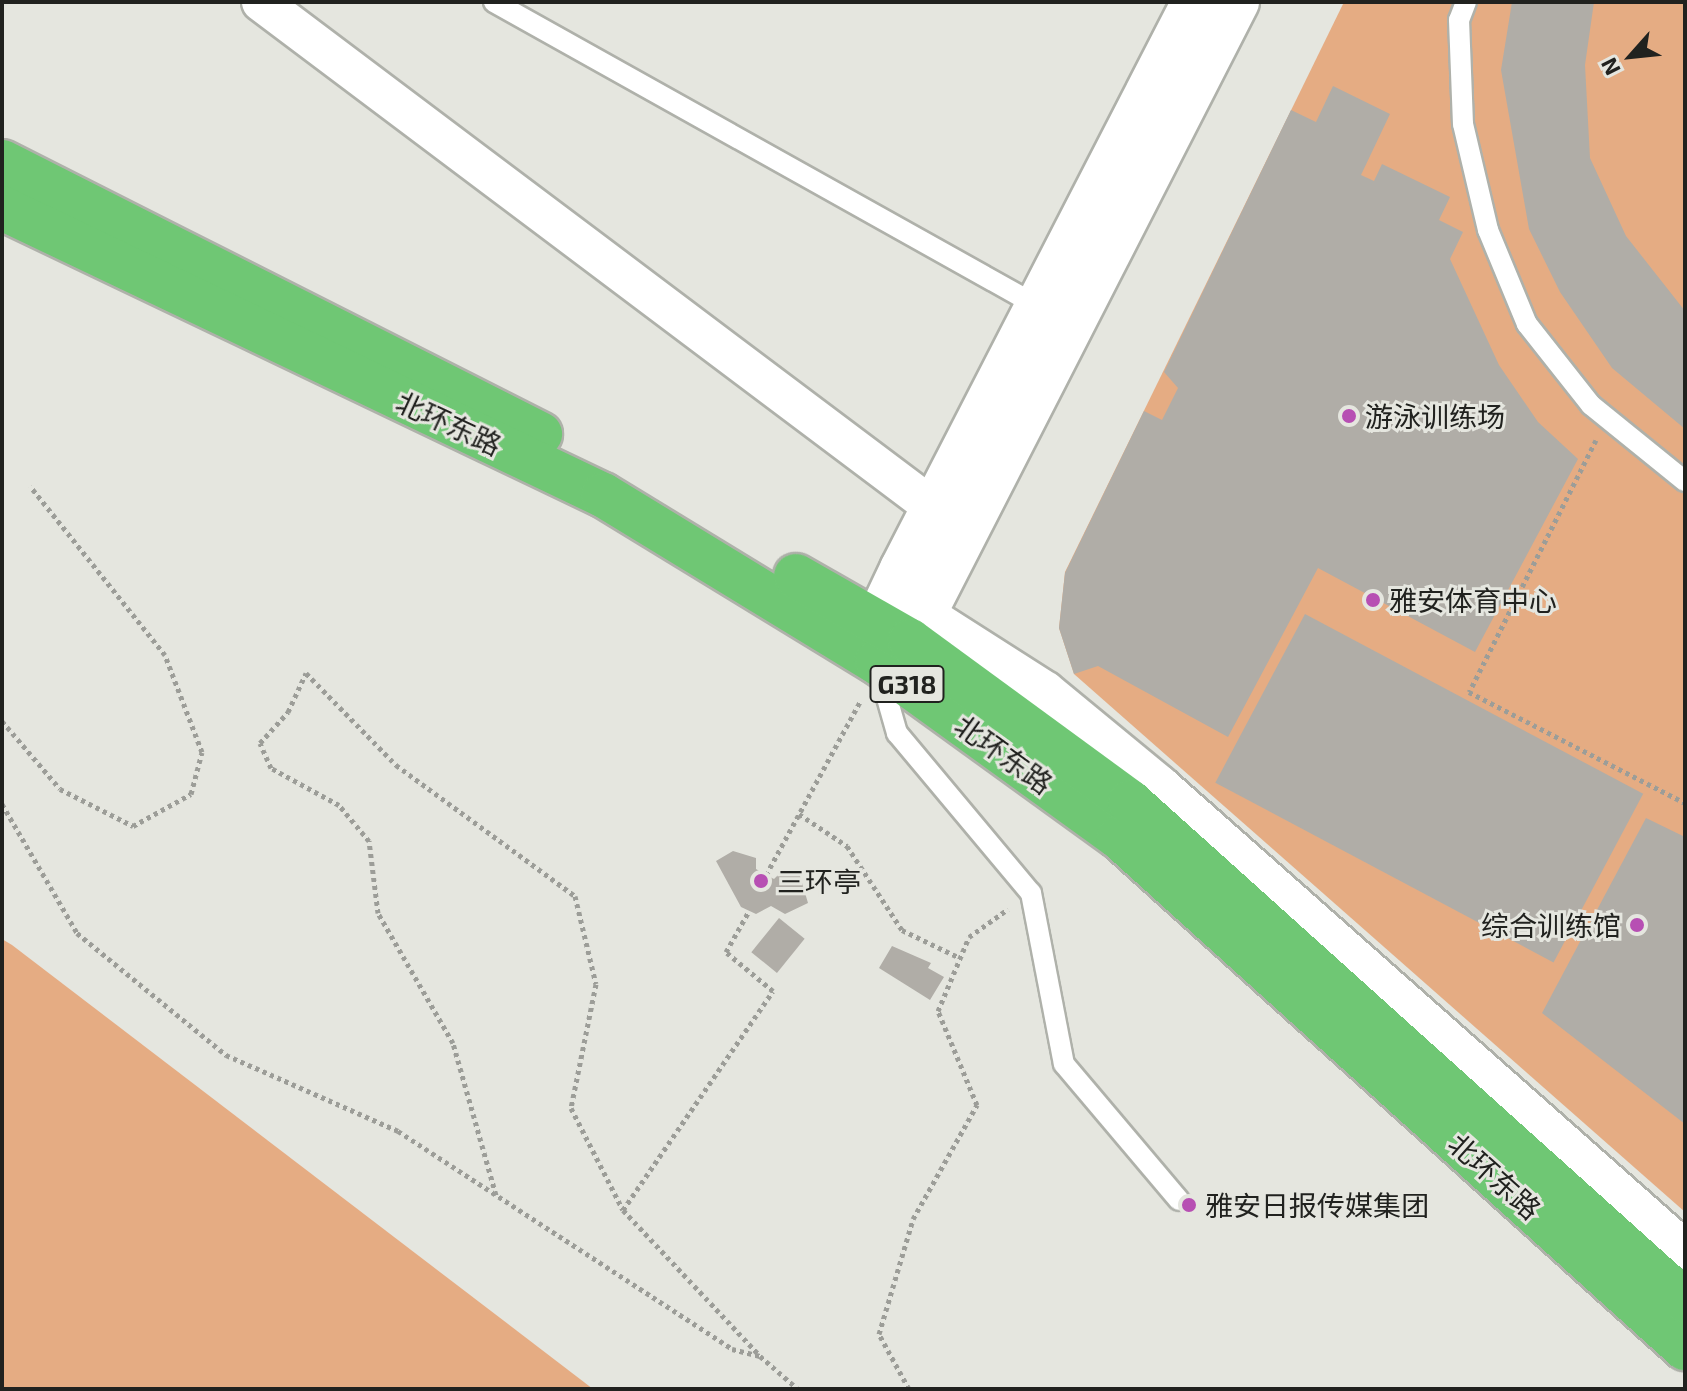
<!DOCTYPE html>
<html>
<head>
<meta charset="utf-8">
<style>
  body { margin:0 }
  #map { position:relative; width:1687px; height:1391px; overflow:hidden; background:#e5e6df; font-family:"Exo 2","Noto Sans SC",sans-serif }
  div>[style] { position:absolute }
  [style*='--x'] { left:calc(var(--x)*1px); top:calc(var(--y)*1px); width:calc(var(--w)*1px); rotate:calc(var(--a)*1deg) }
  .green>* { inset:0; background:#e5ac83 }
  .building>* { inset:0; background:#b0ada7; transform-origin:0 0 }
  .path>* { height:5px; margin-top:-2.5px; transform-origin:0; background:repeating-linear-gradient(90deg,#9c9d98 0 4px,transparent 0 8px) }
  .roads { filter:drop-shadow(2px 0 #afb1aa) drop-shadow(-2px 0 #afb1aa) drop-shadow(0 2px #afb1aa) drop-shadow(0 -2px #afb1aa) }
  .service>* { height:20px; margin:-10px; padding:0 10px; transform-origin:10px; border-radius:10px; background:#fff }
  .minor>* { height:38px; margin:-19px; padding:0 19px; transform-origin:19px; border-radius:19px; background:#fff }
  .tertiary>* { height:44px; margin:-22px; padding:0 22px; transform-origin:22px; border-radius:22px; background:#fff }
  .trunk>* { height:44px; margin:-22px; padding:0 22px; transform-origin:22px; border-radius:22px; background:#6fc774 }
  .dots>* { width:22px; height:22px; translate:-50% -50%; box-sizing:border-box; border:4px solid #e5e6df; border-radius:50% }
  span { translate:-50% -50%; white-space:nowrap; text-align:center; line-height:1.15; -webkit-text-stroke:6px #e5e6df; paint-order:stroke }
  .shield-label span { padding:2px 6px; background:#e5e6df; border:2px solid; border-radius:6px; -webkit-text-stroke-width:0 }
  .shield-label { font-size:26px; color:#21221f; font-weight:700 }
  .poi-label { font-size:28px; color:#21221f }
  .left { translate:0 -50%; text-align:left }
  .right { translate:-100% -50%; text-align:right }
  .street-label { font-size:28px; color:#21221f }
  .frame { position:absolute; inset:0; border:4px solid #21221f; pointer-events:none }
  .north { position:absolute; left:1591px; top:16px; width:80px; height:80px; -webkit-text-stroke:6px #e5e6df; paint-order:stroke; rotate:243deg; font-size:22px; font-weight:700; line-height:32px; text-align:center; color:#21221f }
  .north::after { content:''; display:block; margin:auto; width:28px; height:36px; background:#21221f; clip-path:polygon(50% 0,100% 100%,50% 72%,0 100%) }
</style>
</head>
<body>
<div id="map">
  <div class="green">
    <i style="clip-path:polygon(1344px 2px,1685px 2px,1685px 1212px,1074px 674px,1059px 628px,1065px 572px)"></i>
    <i style="clip-path:polygon(2px 939px,12px 945px,593px 1389px,2px 1389px)"></i>
  </div>
  <div class="building">
    <i style="clip-path:polygon(1512px 2px,1594px 2px,1585px 65px,1590px 158px,1626px 236px,1685px 311px,1685px 429px,1612px 368px,1560px 292px,1529px 229px,1501px 70px)"></i>
    <i style="clip-path:polygon(1333px 86px,1390px 114px,1361px 175px,1374px 181px,1382px 164px,1450px 197px,1439px 220px,1463px 232px,1450px 259px,1499px 365px,1538px 422px,1578px 459px,1475px 652px,1318px 568px,1228px 737px,1098px 666px,1074px 674px,1059px 628px,1065px 573px,1144px 411px,1162px 420px,1178px 388px,1164px 372px,1291px 110px,1316px 122px)"></i>
    <i style="left:1305px;top:614px;width:383px;height:191px;rotate:28deg"></i>
    <i style="clip-path:polygon(1646px 818px,1685px 837px,1685px 1124px,1542px 1013px)"></i>
    <i style="clip-path:polygon(733px 851px,756px 858px,756px 869px,766px 875px,774px 879px,783px 870px,800px 876px,808px 903px,785px 914px,771px 906px,756px 914px,741px 907px,716px 861px)"></i>
    <i style="left:779px;top:918px;width:33px;height:44px;rotate:39deg"></i>
    <i style="clip-path:polygon(892px 946px,931px 963px,928px 968px,944px 977px,930px 1000px,879px 968px)"></i>
  </div>
  <div class="path">
    <i style="--x:1596;--y:440;--w:282;--a:116.7"></i>
    <i style="--x:1469;--y:692;--w:243;--a:27.2"></i>
    <i style="--x:2;--y:721;--w:89;--a:49.5"></i>
    <i style="--x:60;--y:789;--w:82;--a:26.9"></i>
    <i style="--x:133;--y:826;--w:66;--a:-28.9"></i>
    <i style="--x:191;--y:794;--w:43;--a:-75.3"></i>
    <i style="--x:202;--y:752;--w:104;--a:-110.9"></i>
    <i style="--x:165;--y:655;--w:216;--a:-128.6"></i>
    <i style="--x:2;--y:804;--w:149;--a:59.8"></i>
    <i style="--x:77;--y:933;--w:193;--a:39.3"></i>
    <i style="--x:226;--y:1055;--w:188;--a:23.8"></i>
    <i style="--x:398;--y:1131;--w:399;--a:33.1"></i>
    <i style="--x:732;--y:1349;--w:29;--a:14"></i>
    <i style="--x:760;--y:1356;--w:50;--a:41"></i>
    <i style="--x:799;--y:814;--w:58;--a:33.7"></i>
    <i style="--x:847;--y:846;--w:100;--a:56.8"></i>
    <i style="--x:902;--y:930;--w:64;--a:25.8"></i>
    <i style="--x:766;--y:875;--w:197;--a:-61.5"></i>
    <i style="--x:496;--y:1195;--w:158;--a:-105.8"></i>
    <i style="--x:453;--y:1043;--w:150;--a:-120"></i>
    <i style="--x:378;--y:913;--w:73;--a:-97.1"></i>
    <i style="--x:369;--y:841;--w:47;--a:-129.8"></i>
    <i style="--x:339;--y:805;--w:77;--a:-151.4"></i>
    <i style="--x:271;--y:768;--w:27;--a:-114"></i>
    <i style="--x:260;--y:743;--w:42;--a:-47.9"></i>
    <i style="--x:288;--y:712;--w:43;--a:-65.2"></i>
    <i style="--x:306;--y:673;--w:129;--a:45.6"></i>
    <i style="--x:396;--y:765;--w:222;--a:36.2"></i>
    <i style="--x:575;--y:896;--w:90;--a:76.6"></i>
    <i style="--x:596;--y:984;--w:126;--a:101.4"></i>
    <i style="--x:571;--y:1108;--w:114;--a:63"></i>
    <i style="--x:623;--y:1210;--w:200;--a:46.8"></i>
    <i style="--x:623;--y:1210;--w:265;--a:-55.6"></i>
    <i style="--x:773;--y:991;--w:61;--a:-140.3"></i>
    <i style="--x:726;--y:952;--w:47;--a:-60.7"></i>
    <i style="--x:909;--y:1389;--w:63;--a:-118.6"></i>
    <i style="--x:879;--y:1334;--w:120;--a:-73.5"></i>
    <i style="--x:913;--y:1219;--w:131;--a:-60.7"></i>
    <i style="--x:977;--y:1105;--w:102;--a:-112.5"></i>
    <i style="--x:938;--y:1011;--w:80;--a:-67.3"></i>
    <i style="--x:969;--y:937;--w:48;--a:-35.7"></i>
  </div>
  <div class="roads">
    <div class="service">
      <i style="--x:494;--y:2;--w:623;--a:29.2"></i>
      <i style="--x:1466;--y:2;--w:19;--a:111"></i>
      <i style="--x:1459;--y:20;--w:104;--a:87.8"></i>
      <i style="--x:1463;--y:124;--w:109;--a:76.7"></i>
      <i style="--x:1488;--y:230;--w:102;--a:67.5"></i>
      <i style="--x:1527;--y:324;--w:103;--a:51.7"></i>
      <i style="--x:1591;--y:405;--w:121;--a:39"></i>
      <i style="--x:879;--y:670;--w:66;--a:74.1"></i>
      <i style="--x:897;--y:733;--w:209;--a:50.1"></i>
      <i style="--x:1031;--y:893;--w:174;--a:79.1"></i>
      <i style="--x:1064;--y:1064;--w:178;--a:49.8"></i>
    </div>
    <div class="minor">
      <i style="--x:261;--y:2;--w:842;--a:36.94"></i>
      <i style="--x:924;--y:613;--w:145;--a:32.6"></i>
      <i style="--x:1046;--y:691;--w:148;--a:39.5"></i>
      <i style="--x:1160;--y:785;--w:701;--a:41.53"></i>
    </div>
    <div class="tertiary">
      <i style="--x:877;--y:660;--w:38;--a:-90"></i>
      <i style="--x:877;--y:622;--w:59;--a:-64.7"></i>
      <i style="--x:902;--y:569;--w:638;--a:-62.75"></i>
      <i style="--x:879;--y:661;--w:37;--a:-33"></i>
      <i style="--x:910;--y:641;--w:718;--a:-62.9"></i>
    </div>
    <div class="trunk">
      <i style="--x:2;--y:162;--w:603;--a:26.82"></i>
      <i style="--x:2;--y:208;--w:666;--a:25.53"></i>
      <i style="--x:603;--y:495;--w:321;--a:31.4"></i>
      <i style="--x:877;--y:662;--w:299;--a:35.9"></i>
      <i style="--x:1119;--y:837;--w:763;--a:42.08"></i>
      <i style="--x:796;--y:576;--w:131;--a:29.7"></i>
      <i style="--x:910;--y:641;--w:273;--a:36.2"></i>
      <i style="--x:1130;--y:802;--w:746;--a:41.96"></i>
    </div>
  </div>
  <div class="dots">
    <i style="left:1349px;top:416px;background:#b74fb3"></i>
    <i style="left:1373px;top:600px;background:#b74fb3"></i>
    <i style="left:761px;top:881px;background:#b74fb3"></i>
    <i style="left:1637px;top:925px;background:#b74fb3"></i>
    <i style="left:1189px;top:1205px;background:#b74fb3"></i>
  </div>
  <div class="shield-label">
    <span style="left:907px;top:684px">G318</span>
  </div>
  <div class="poi-label">
    <span class="left" style="left:1365px;top:416px">游泳训练场</span>
    <span class="left" style="left:1389px;top:600px">雅安体育中心</span>
    <span class="left" style="left:777px;top:881px">三环亭</span>
    <span class="right" style="left:1621px;top:925px">综合训练馆</span>
    <span class="left" style="left:1205px;top:1205px">雅安日报传媒集团</span>
  </div>
  <div class="street-label">
    <span style="left:449px;top:423px;rotate:25deg">北环东路</span>
    <span style="left:1004px;top:754px;rotate:36deg">北环东路</span>
    <span style="left:1495px;top:1176px;rotate:42deg">北环东路</span>
  </div>
  <div class="frame"></div>
  <div class="north">N</div>
</div>
</body>
</html>
